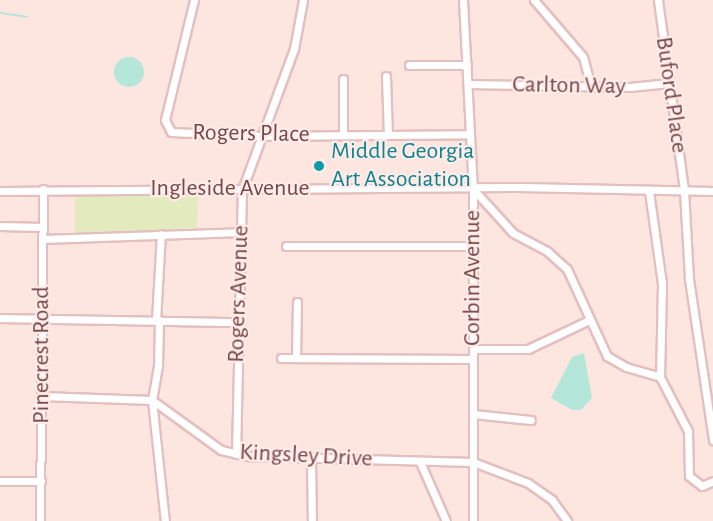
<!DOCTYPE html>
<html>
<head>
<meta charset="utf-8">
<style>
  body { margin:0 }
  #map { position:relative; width:713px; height:521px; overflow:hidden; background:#fde5e0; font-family:"Alegreya Sans",sans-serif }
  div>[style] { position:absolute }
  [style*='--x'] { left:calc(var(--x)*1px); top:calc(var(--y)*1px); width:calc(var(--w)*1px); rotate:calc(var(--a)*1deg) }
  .green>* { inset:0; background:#e3eabe }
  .water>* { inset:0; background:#b4e6d9 }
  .round { border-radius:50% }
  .stream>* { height:1.5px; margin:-0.75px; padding:0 0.75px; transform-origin:0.75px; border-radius:0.75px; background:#b4e6d9 }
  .roads { filter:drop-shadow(2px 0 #e3c0bf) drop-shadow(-2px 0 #e3c0bf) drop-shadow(0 2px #e3c0bf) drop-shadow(0 -2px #e3c0bf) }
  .minor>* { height:7px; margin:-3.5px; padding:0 3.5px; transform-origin:3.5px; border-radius:3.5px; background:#fff }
  .dots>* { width:16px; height:16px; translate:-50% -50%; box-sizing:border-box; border:3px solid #ffebe7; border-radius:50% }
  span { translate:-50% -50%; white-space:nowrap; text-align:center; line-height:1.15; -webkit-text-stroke:4.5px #ffebe7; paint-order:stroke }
  .street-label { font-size:24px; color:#74474a }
  .culture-label { font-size:24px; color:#0d838f }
  .left { translate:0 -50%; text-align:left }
</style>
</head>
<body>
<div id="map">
  <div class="green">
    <i style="clip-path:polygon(75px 192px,198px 194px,197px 228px,75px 235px)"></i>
  </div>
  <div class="water">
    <i class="round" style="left:114px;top:57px;width:30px;height:30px"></i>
    <i style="clip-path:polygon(584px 353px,592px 398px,581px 410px,572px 410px,551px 398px,572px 357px)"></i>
  </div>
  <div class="stream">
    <i style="--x:0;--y:13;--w:27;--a:8"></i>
  </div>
  <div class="roads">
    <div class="minor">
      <i style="--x:194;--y:0;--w:123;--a:103.6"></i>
      <i style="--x:165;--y:120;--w:13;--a:63"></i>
      <i style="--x:171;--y:132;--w:89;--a:2.6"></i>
      <i style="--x:260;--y:136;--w:210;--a:-0.5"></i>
      <i style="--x:463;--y:0;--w:188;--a:87"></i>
      <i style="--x:473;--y:188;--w:333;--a:90"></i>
      <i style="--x:534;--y:0;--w:75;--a:49.3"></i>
      <i style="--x:583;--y:57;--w:30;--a:75"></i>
      <i style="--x:658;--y:0;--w:193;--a:82.2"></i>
      <i style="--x:684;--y:191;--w:88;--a:86.7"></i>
      <i style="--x:689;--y:279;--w:163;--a:81.5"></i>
      <i style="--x:409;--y:65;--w:58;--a:0"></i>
      <i style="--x:386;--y:76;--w:59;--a:88.1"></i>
      <i style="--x:469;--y:84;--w:161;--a:1.1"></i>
      <i style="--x:630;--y:87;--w:39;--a:-6"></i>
      <i style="--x:343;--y:135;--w:56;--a:-90"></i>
      <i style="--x:474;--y:190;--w:58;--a:47.8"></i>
      <i style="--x:513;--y:233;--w:40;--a:28"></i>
      <i style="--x:548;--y:252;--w:25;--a:42"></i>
      <i style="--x:567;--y:269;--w:96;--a:65.3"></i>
      <i style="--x:607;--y:356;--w:22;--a:30"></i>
      <i style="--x:626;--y:367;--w:35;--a:16"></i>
      <i style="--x:0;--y:191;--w:520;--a:-0.44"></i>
      <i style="--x:520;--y:187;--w:193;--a:1.2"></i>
      <i style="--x:649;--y:191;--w:93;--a:82"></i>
      <i style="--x:662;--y:283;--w:94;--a:91.2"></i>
      <i style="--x:660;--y:377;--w:61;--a:62.6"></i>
      <i style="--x:688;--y:431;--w:45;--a:88.7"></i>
      <i style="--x:689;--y:476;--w:16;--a:38"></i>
      <i style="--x:702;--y:486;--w:12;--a:-24"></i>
      <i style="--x:0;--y:226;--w:43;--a:1.3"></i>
      <i style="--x:43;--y:239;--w:197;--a:-2"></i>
      <i style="--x:286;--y:246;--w:187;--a:0"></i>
      <i style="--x:0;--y:318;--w:238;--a:1"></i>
      <i style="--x:156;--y:320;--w:86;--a:-86.7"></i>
      <i style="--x:159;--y:320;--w:46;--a:91.2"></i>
      <i style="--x:158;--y:366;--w:35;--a:100"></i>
      <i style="--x:152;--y:400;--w:122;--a:83.9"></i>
      <i style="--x:473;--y:349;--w:55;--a:0"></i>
      <i style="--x:528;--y:349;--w:68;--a:-25.4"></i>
      <i style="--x:281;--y:358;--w:192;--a:0.3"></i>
      <i style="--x:296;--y:358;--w:56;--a:-89"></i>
      <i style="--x:42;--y:396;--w:110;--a:2.1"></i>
      <i style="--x:152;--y:400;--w:85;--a:35.9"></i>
      <i style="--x:221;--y:450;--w:28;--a:13"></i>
      <i style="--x:248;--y:456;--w:225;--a:1.5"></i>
      <i style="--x:473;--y:462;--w:59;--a:20.9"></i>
      <i style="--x:528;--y:483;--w:29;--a:35"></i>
      <i style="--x:552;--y:500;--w:26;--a:54"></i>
      <i style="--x:473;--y:414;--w:58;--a:5.9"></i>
      <i style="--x:236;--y:454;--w:264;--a:-88.7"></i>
      <i style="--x:242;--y:190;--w:150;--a:-69.8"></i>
      <i style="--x:294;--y:49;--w:50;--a:-79.6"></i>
      <i style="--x:311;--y:460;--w:61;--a:89.1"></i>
      <i style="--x:420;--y:462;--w:64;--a:66.2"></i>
      <i style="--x:0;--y:481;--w:41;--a:0"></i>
      <i style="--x:40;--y:521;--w:332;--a:-89.5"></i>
    </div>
  </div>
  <div class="dots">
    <i style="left:319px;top:166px;background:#0f9aa8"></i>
  </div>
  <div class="street-label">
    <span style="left:569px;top:86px;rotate:1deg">Carlton Way</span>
    <span style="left:671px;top:95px;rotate:82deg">Buford Place</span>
    <span style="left:251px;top:134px;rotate:1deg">Rogers Place</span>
    <span style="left:230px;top:189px">Ingleside Avenue</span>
    <span style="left:473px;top:278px;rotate:-90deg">Corbin Avenue</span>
    <span style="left:239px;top:294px;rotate:-88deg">Rogers Avenue</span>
    <span style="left:42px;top:355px;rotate:-90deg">Pinecrest Road</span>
    <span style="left:306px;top:456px;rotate:3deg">Kingsley Drive</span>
  </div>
  <div class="culture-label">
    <span class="left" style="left:331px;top:166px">Middle Georgia<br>Art Association</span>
  </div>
</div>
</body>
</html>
